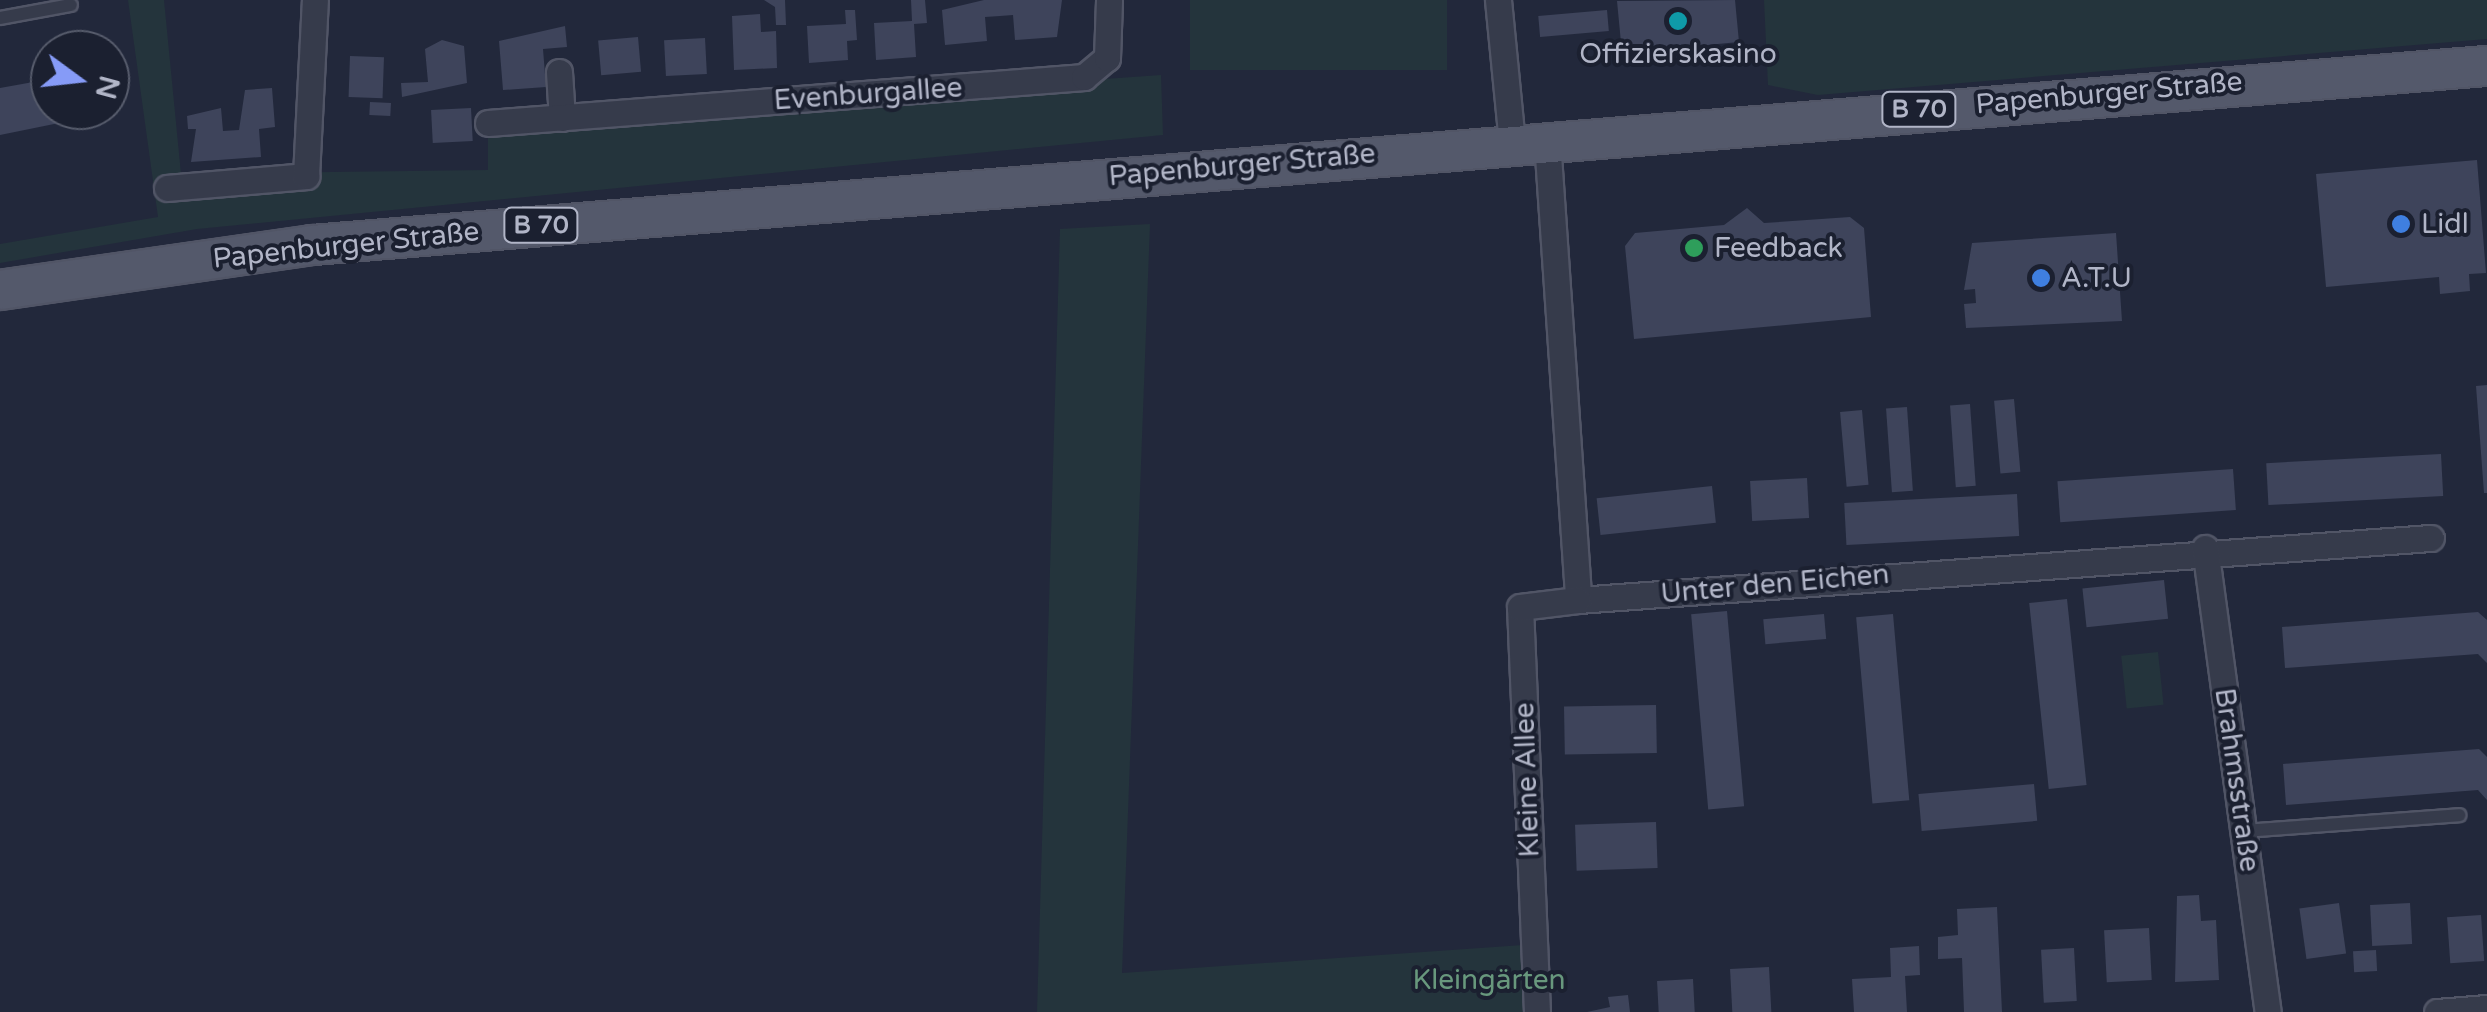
<!DOCTYPE html>
<html>
<head>
<meta charset="utf-8">
<style>
  body { margin:0 }
  #map { position:relative; width:2487px; height:1012px; overflow:hidden; background:#22283b; font-family:"Varela Round",sans-serif }
  div>[style] { position:absolute }
  [style*='--x'] { left:calc(var(--x)*1px); top:calc(var(--y)*1px); width:calc(var(--w)*1px); rotate:calc(var(--a)*1deg) }
  .green>* { inset:0; background:#24343c; transform-origin:0 0 }
  .building>* { inset:0; background:#3e445b; transform-origin:0 0 }
  .roads { filter:drop-shadow(2px 0 #515566) drop-shadow(-2px 0 #515566) drop-shadow(0 2px #515566) drop-shadow(0 -2px #515566) }
  .service>* { height:12px; margin:-6px; padding:0 6px; transform-origin:6px; border-radius:6px; background:#363b4b }
  .minor>* { height:25px; margin:-12.5px; padding:0 12.5px; transform-origin:12.5px; border-radius:12.5px; background:#363b4b }
  .primary>* { height:38px; margin:-19px; padding:0 19px; transform-origin:19px; border-radius:19px; background:#54596b }
  .dots>* { width:28px; height:28px; translate:-50% -50%; box-sizing:border-box; border:5px solid #1b2030; border-radius:50% }
  span { translate:-50% -50%; white-space:nowrap; text-align:center; line-height:1.15; -webkit-text-stroke:8px #1b2030; paint-order:stroke }
  .shield-label span { padding:2px 8px; background:#1b2030; border:2px solid; border-radius:8px; -webkit-text-stroke-width:0 }
  .shield-label { font-size:25px; color:#b1b5c7; font-weight:700 }
  .poi-label { font-size:28px; color:#b1b5c7 }
  .left { translate:0 -50%; text-align:left }
  .street-label { font-size:28px; color:#b1b5c7 }
  .park-label { font-size:28px; color:#68987d }
  .north { position:absolute; left:30px; top:30px; width:100px; height:100px; box-sizing:border-box; background:#1b2030; border:2px solid #575c6c; border-radius:50%; rotate:105deg; font-size:28px; font-weight:700; line-height:40px; text-align:center; color:#b1b5c7 }
  .north::after { content:''; display:block; margin:auto; width:35px; height:45px; background:#869bf7; clip-path:polygon(50% 0,100% 100%,50% 72%,0 100%) }
</style>
</head>
<body>
<div id="map">
  <div class="green">
    <i style="clip-path:polygon(128px 0,164px 0,181px 174px,488px 170px,488px 123px,1161px 75px,1163px 135px,197px 229px,0 263px,0 244px,158px 217px)"></i>
    <i style="left:1190px;top:0;width:257px;height:70px"></i>
    <i style="clip-path:polygon(1764px 0,2487px 0,2487px 39px,1818px 95px,1768px 85px)"></i>
    <i style="clip-path:polygon(1150px 224px,1122px 973px,1523px 945px,1526px 1012px,1037px 1012px,1060px 229px)"></i>
    <i style="left:2158px;top:652px;width:53px;height:37px;rotate:84deg"></i>
  </div>
  <div class="building">
    <i style="clip-path:polygon(764px 0,785px 0,786px 25px,776px 25px,775px 7px)"></i>
    <i style="clip-path:polygon(911px 0,925px 0,927px 23px,914px 24px,916px 57px,876px 60px,874px 23px,912px 21px)"></i>
    <i style="clip-path:polygon(984px 0,1062px 0,1057px 37px,1015px 40px,1013px 15px,1000px 16px,985px 17px,987px 41px,945px 45px,942px 10px)"></i>
    <i style="clip-path:polygon(1735px 0,1739px 42px,1622px 53px,1617px 1px)"></i>
    <i style="clip-path:polygon(845px 10px,855px 10px,857px 40px,847px 41px,848px 60px,809px 63px,807px 26px,846px 24px)"></i>
    <i style="left:1607px;top:10px;width:21px;height:69px;rotate:85deg"></i>
    <i style="clip-path:polygon(760px 14px,761px 32px,776px 31px,777px 68px,734px 70px,732px 16px)"></i>
    <i style="clip-path:polygon(565px 26px,567px 47px,543px 49px,546px 87px,503px 90px,499px 41px)"></i>
    <i style="left:638px;top:37px;width:35px;height:40px;rotate:85deg"></i>
    <i style="left:705px;top:38px;width:36px;height:41px;rotate:87deg"></i>
    <i style="clip-path:polygon(442px 40px,464px 46px,467px 83px,402px 97px,401px 83px,428px 82px,425px 49px)"></i>
    <i style="left:350px;top:56px;width:34px;height:41px;rotate:2deg"></i>
    <i style="clip-path:polygon(50px 79px,59px 123px,0 135px,0 88px)"></i>
    <i style="clip-path:polygon(272px 88px,275px 127px,259px 129px,261px 157px,191px 162px,196px 129px,188px 129px,187px 116px,221px 108px,223px 131px,239px 130px,245px 90px)"></i>
    <i style="left:370px;top:102px;width:21px;height:13px;rotate:3deg"></i>
    <i style="left:471px;top:108px;width:33px;height:40px;rotate:87deg"></i>
    <i style="clip-path:polygon(2477px 160px,2486px 273px,2469px 274px,2470px 291px,2440px 294px,2439px 277px,2326px 287px,2316px 174px)"></i>
    <i style="clip-path:polygon(1747px 208px,1764px 223px,1850px 217px,1864px 228px,1871px 317px,1634px 339px,1625px 246px,1635px 233px,1724px 225px)"></i>
    <i style="clip-path:polygon(2116px 233px,2122px 321px,1966px 328px,1964px 304px,1976px 303px,1975px 289px,1964px 290px,1972px 243px)"></i>
    <i style="clip-path:polygon(2487px 385px,2487px 493px,2484px 493px,2476px 386px)"></i>
    <i style="left:2014px;top:399px;width:73px;height:20px;rotate:85deg"></i>
    <i style="left:1970px;top:404px;width:82px;height:20px;rotate:86deg"></i>
    <i style="left:1907px;top:407px;width:84px;height:21px;rotate:86deg"></i>
    <i style="left:1862px;top:410px;width:75px;height:22px;rotate:85deg"></i>
    <i style="left:2441px;top:454px;width:42px;height:175px;rotate:87deg"></i>
    <i style="left:2233px;top:469px;width:41px;height:176px;rotate:86deg"></i>
    <i style="left:1807px;top:478px;width:40px;height:57px;rotate:87deg"></i>
    <i style="left:1712px;top:486px;width:37px;height:116px;rotate:84deg"></i>
    <i style="left:2017px;top:494px;width:42px;height:173px;rotate:87deg"></i>
    <i style="left:2164px;top:580px;width:39px;height:82px;rotate:84deg"></i>
    <i style="left:2067px;top:599px;width:187px;height:38px;rotate:84deg"></i>
    <i style="left:1727px;top:611px;width:196px;height:36px;rotate:85deg"></i>
    <i style="clip-path:polygon(2478px 612px,2487px 620px,2487px 663px,2478px 654px,2285px 668px,2282px 627px)"></i>
    <i style="left:1824px;top:614px;width:25px;height:61px;rotate:85deg"></i>
    <i style="left:1893px;top:614px;width:187px;height:37px;rotate:85deg"></i>
    <i style="left:1656px;top:705px;width:48px;height:92px;rotate:89deg"></i>
    <i style="clip-path:polygon(2479px 749px,2487px 757px,2487px 800px,2478px 790px,2286px 805px,2283px 764px)"></i>
    <i style="left:2034px;top:784px;width:37px;height:116px;rotate:85deg"></i>
    <i style="left:1656px;top:822px;width:46px;height:81px;rotate:88deg"></i>
    <i style="clip-path:polygon(2199px 895px,2201px 921px,2216px 920px,2219px 980px,2175px 982px,2177px 896px)"></i>
    <i style="left:2339px;top:903px;width:51px;height:40px;rotate:82deg"></i>
    <i style="left:2410px;top:903px;width:41px;height:40px;rotate:87deg"></i>
    <i style="clip-path:polygon(1997px 907px,2002px 1012px,1964px 1012px,1962px 958px,1938px 959px,1938px 937px,1958px 935px,1957px 909px)"></i>
    <i style="left:2481px;top:915px;width:46px;height:34px;rotate:86deg"></i>
    <i style="left:2149px;top:928px;width:52px;height:45px;rotate:87deg"></i>
    <i style="clip-path:polygon(1919px 946px,1920px 975px,1905px 976px,1907px 1012px,1854px 1012px,1852px 979px,1891px 977px,1890px 948px)"></i>
    <i style="left:2074px;top:948px;width:53px;height:33px;rotate:87deg"></i>
    <i style="left:2376px;top:950px;width:21px;height:23px;rotate:87deg"></i>
    <i style="left:1769px;top:967px;width:45px;height:39px;rotate:87deg"></i>
    <i style="left:1693px;top:979px;width:33px;height:36px;rotate:87deg"></i>
    <i style="clip-path:polygon(1628px 995px,1630px 1012px,1587px 1012px,1610px 1007px,1608px 997px)"></i>
  </div>
  <div class="roads">
    <div class="service">
      <i style="--x:0;--y:18;--w:72;--a:-10.4"></i>
      <i style="--x:2243;--y:831;--w:217;--a:-4.2"></i>
    </div>
    <div class="minor">
      <i style="--x:1498;--y:0;--w:144;--a:84.4"></i>
      <i style="--x:559;--y:72;--w:46;--a:86.3"></i>
      <i style="--x:488;--y:123;--w:598;--a:-4.41"></i>
      <i style="--x:1084;--y:77;--w:30;--a:-40"></i>
      <i style="--x:1107;--y:58;--w:58;--a:-88"></i>
      <i style="--x:1547;--y:140;--w:461;--a:86.1"></i>
      <i style="--x:1578;--y:600;--w:855;--a:-4.16"></i>
      <i style="--x:167;--y:188;--w:140;--a:-4.9"></i>
      <i style="--x:306;--y:176;--w:176;--a:-87.1"></i>
      <i style="--x:2205;--y:548;--w:468;--a:82.3"></i>
      <i style="--x:1537;--y:1012;--w:405;--a:-92.4"></i>
      <i style="--x:1520;--y:607;--w:58;--a:-6.9"></i>
      <i style="--x:2437;--y:1012;--w:50;--a:-4.6"></i>
    </div>
    <div class="primary">
      <i style="--x:0;--y:290;--w:316;--a:-8.2"></i>
      <i style="--x:313;--y:245;--w:2181;--a:-4.71"></i>
    </div>
  </div>
  <div class="dots">
    <i style="left:1678px;top:21px;background:#0f9aa8"></i>
    <i style="left:2401px;top:224px;background:#3f7fe0"></i>
    <i style="left:1694px;top:248px;background:#2e9e5b"></i>
    <i style="left:2041px;top:278px;background:#3f7fe0"></i>
  </div>
  <div class="shield-label">
    <span style="left:1919px;top:109px">B 70</span>
    <span style="left:541px;top:225px">B 70</span>
  </div>
  <div class="poi-label">
    <span style="left:1678px;top:54px">Offizierskasino</span>
    <span class="left" style="left:2421px;top:224px">Lidl</span>
    <span class="left" style="left:1714px;top:248px">Feedback</span>
    <span class="left" style="left:2061px;top:278px">A.T.U</span>
  </div>
  <div class="street-label">
    <span style="left:2109px;top:93px;rotate:-5deg">Papenburger Straße</span>
    <span style="left:868px;top:94px;rotate:-4deg">Evenburgallee</span>
    <span style="left:1242px;top:165px;rotate:-5deg">Papenburger Straße</span>
    <span style="left:346px;top:245px;rotate:-6deg">Papenburger Straße</span>
    <span style="left:1775px;top:584px;rotate:-5deg">Unter den Eichen</span>
    <span style="left:1527px;top:780px;rotate:-92deg">Kleine Allee</span>
    <span style="left:2237px;top:780px;rotate:82deg">Brahmsstraße</span>
  </div>
  <div class="park-label">
    <span style="left:1489px;top:980px">Kleingärten</span>
  </div>
  <div class="north">N</div>
</div>
</body>
</html>
